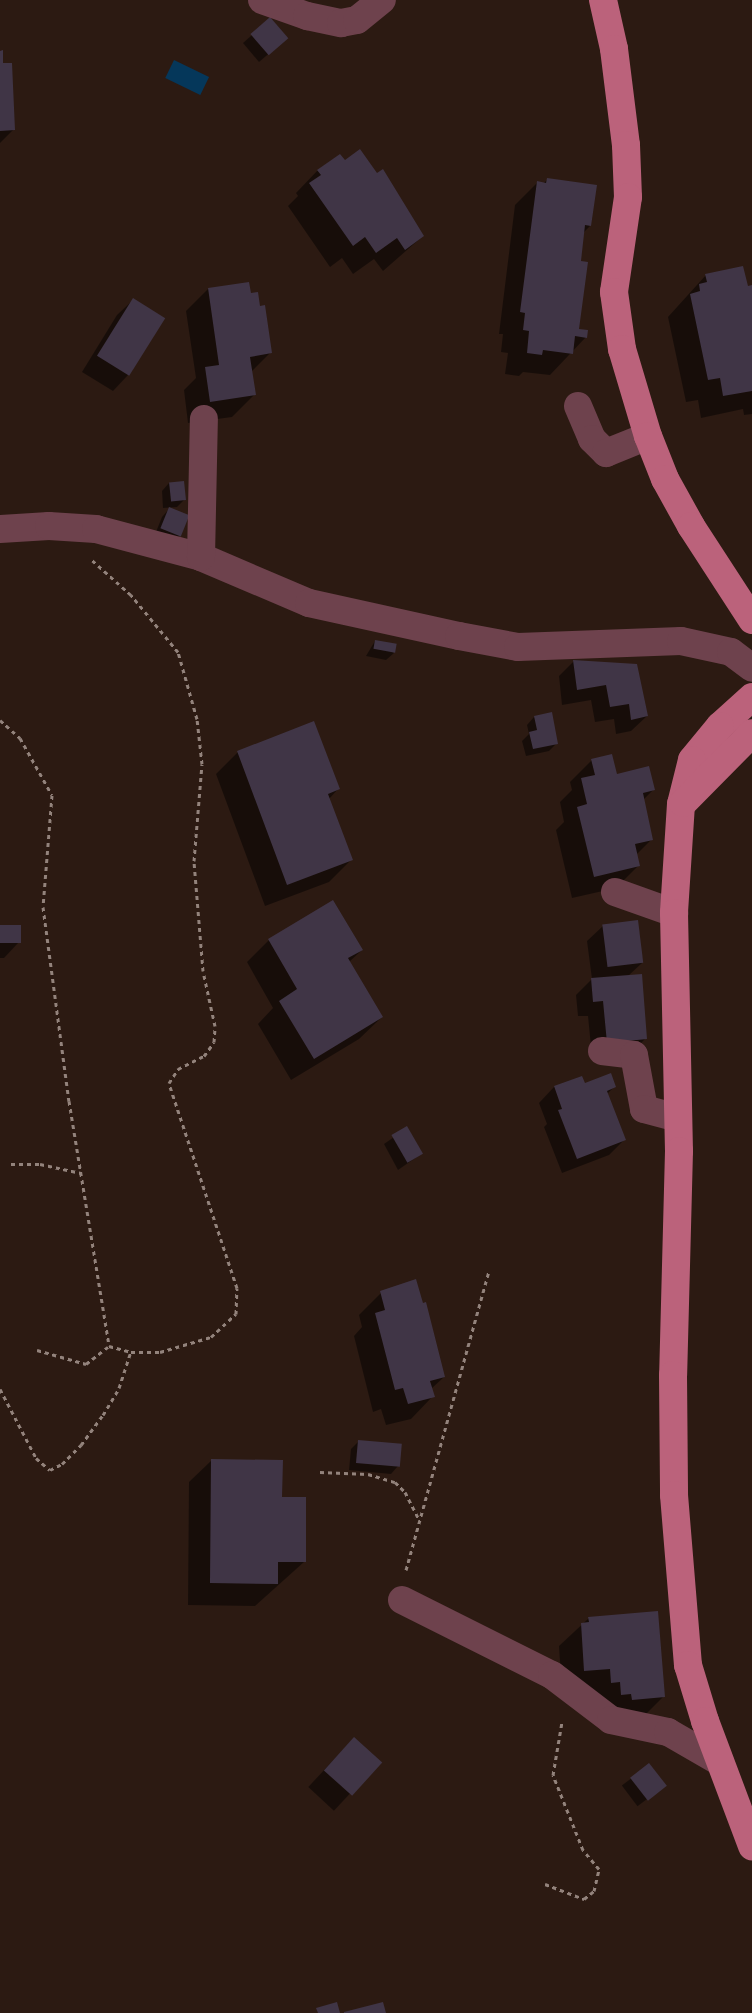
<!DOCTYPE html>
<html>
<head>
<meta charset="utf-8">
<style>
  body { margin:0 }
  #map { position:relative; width:752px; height:2013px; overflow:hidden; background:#2c1a12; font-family:Karla,sans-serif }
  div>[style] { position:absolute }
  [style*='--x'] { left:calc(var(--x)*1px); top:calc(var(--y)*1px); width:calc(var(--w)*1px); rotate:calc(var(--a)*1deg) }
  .water>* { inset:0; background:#05375a; transform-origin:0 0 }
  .shadow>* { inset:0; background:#0007; transform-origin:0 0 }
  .building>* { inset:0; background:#403546; transform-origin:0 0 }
  .path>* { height:3px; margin-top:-1.5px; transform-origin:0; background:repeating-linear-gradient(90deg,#93837c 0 4px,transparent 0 8px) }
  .minor>* { height:28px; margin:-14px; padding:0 14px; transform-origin:14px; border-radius:14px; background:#6e424d }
  .major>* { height:28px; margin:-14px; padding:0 14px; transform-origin:14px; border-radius:14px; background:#bb627b }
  span { translate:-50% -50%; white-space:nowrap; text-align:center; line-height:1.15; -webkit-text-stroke:4px #0f0704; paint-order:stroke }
</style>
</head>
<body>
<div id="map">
  <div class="water">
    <i style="left:174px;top:60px;width:39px;height:20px;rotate:26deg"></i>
  </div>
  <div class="shadow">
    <i style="clip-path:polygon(270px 19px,279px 45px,259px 62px,243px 43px)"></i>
    <i style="clip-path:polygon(0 52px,13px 130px,0 143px)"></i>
    <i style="clip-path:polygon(345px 162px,423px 236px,383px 271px,374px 259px,353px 274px,342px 258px,330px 267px,288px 206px,298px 196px,296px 193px,318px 170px)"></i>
    <i style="clip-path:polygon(547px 180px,590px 226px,583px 233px,579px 262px,578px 330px,586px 337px,550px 375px,523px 372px,519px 376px,505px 374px,508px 353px,501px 352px,503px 334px,499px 334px,515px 205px,537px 183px,543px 184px)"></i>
    <i style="clip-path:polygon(706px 275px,747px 288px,752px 287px,752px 414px,744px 415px,743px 409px,701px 418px,698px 400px,686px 402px,668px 317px)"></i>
    <i style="clip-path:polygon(208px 289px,250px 294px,270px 353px,251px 372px,254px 395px,232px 417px,188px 423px,184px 390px,196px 378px,186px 311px)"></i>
    <i style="clip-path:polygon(133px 300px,163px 318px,128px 375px,113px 391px,82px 372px,117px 315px)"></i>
    <i style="clip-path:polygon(169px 483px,184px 500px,177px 507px,163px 508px,162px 491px)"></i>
    <i style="clip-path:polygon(169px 509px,179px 536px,171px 544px,154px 537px,162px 517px)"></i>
    <i style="clip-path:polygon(375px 641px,394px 653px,386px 660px,366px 656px)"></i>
    <i style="clip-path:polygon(574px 661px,636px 666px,647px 716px,631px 731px,616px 734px,614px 719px,595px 722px,591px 700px,562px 705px,559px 676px)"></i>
    <i style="clip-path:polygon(534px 717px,557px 743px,549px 751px,526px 756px,522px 741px,529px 734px,527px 725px)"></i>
    <i style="clip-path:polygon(238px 752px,338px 789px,329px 799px,351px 860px,329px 882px,265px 906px,216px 774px)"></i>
    <i style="clip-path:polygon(592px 760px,616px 775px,653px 790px,643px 800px,652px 839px,636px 855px,638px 866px,616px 888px,572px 898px,556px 830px,564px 822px,560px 802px,572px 790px,570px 782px)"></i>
    <i style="clip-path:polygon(0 926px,19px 942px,4px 958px,0 958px)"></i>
    <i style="clip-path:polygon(603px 926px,642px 963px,628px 976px,646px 1038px,630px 1054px,592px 1057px,588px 1016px,578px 1016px,576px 995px,592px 979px,587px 941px)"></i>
    <i style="clip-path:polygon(269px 940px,362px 950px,349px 962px,382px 1017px,359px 1039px,291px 1080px,258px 1024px,273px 1008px,247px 962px)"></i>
    <i style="clip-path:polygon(581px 1077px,584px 1085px,614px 1087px,607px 1094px,624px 1140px,609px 1155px,562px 1173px,544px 1127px,547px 1124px,539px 1103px,554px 1087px)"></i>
    <i style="clip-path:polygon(407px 1128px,421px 1154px,398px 1170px,384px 1144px)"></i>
    <i style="clip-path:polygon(381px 1293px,444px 1377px,431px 1389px,433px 1396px,411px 1419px,386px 1425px,381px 1409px,373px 1412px,354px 1336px,362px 1327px,359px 1315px)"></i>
    <i style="clip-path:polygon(358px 1442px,398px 1466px,391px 1474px,349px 1470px,351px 1449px)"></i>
    <i style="clip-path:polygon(212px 1460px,281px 1498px,304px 1562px,255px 1606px,188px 1605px,189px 1482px)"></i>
    <i style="clip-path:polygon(589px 1618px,663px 1697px,641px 1719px,562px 1692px,559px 1646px)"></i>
    <i style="left:354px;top:1738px;width:35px;height:67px;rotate:43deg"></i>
    <i style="left:649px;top:1765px;width:26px;height:34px;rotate:53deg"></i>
  </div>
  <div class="building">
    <i style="left:270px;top:17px;width:28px;height:26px;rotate:49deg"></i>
    <i style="clip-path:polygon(3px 50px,3px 63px,12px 63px,15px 130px,0 131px,0 51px)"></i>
    <i style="clip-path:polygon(360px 149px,377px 173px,383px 169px,424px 236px,405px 250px,397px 238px,376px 253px,365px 237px,353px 246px,309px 183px,321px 175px,317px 170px,340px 154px,345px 160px)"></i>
    <i style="clip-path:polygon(547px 178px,597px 185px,591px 226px,585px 225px,581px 261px,588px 262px,579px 329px,588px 330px,587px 338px,575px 336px,573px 354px,543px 350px,542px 355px,527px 353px,529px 331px,523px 330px,525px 313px,520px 312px,537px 181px,546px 183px)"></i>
    <i style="clip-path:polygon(743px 266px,748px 286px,752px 285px,752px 391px,723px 396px,720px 378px,708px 380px,690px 294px,700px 291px,699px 284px,707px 282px,705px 274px)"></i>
    <i style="clip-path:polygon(249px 282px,251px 293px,258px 292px,260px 306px,265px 305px,272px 353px,250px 357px,256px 395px,210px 402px,205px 367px,219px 365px,208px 288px)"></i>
    <i style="left:133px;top:298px;width:38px;height:68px;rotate:32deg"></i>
    <i style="left:184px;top:481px;width:19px;height:15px;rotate:84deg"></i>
    <i style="left:169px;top:507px;width:22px;height:23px;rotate:22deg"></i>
    <i style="left:375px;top:640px;width:22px;height:9px;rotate:10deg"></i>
    <i style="clip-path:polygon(573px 660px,637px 664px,648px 716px,631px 720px,629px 704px,610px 707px,606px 685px,577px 690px)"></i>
    <i style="clip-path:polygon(552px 712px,558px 744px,533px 749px,529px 732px,537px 730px,534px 716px)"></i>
    <i style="clip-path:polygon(314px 721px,340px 789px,328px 794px,353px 860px,287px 885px,237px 751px)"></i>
    <i style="clip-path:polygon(612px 754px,617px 774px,649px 766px,655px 790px,643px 793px,653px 840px,635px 844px,640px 866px,594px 877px,577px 807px,587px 804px,581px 778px,595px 775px,591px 759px)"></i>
    <i style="clip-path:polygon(333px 900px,363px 950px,348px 958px,383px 1017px,314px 1059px,279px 1001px,297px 989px,268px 939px)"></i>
    <i style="left:638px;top:920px;width:43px;height:36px;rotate:83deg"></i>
    <i style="left:0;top:925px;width:21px;height:18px"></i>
    <i style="clip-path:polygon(642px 974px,647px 1039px,607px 1043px,603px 1001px,593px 1002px,591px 978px)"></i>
    <i style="clip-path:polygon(611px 1073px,616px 1087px,607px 1091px,626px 1140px,577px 1159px,558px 1110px,562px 1109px,554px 1086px,582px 1076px,585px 1083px)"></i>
    <i style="left:407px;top:1126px;width:32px;height:18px;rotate:60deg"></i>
    <i style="clip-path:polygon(416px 1279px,423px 1303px,426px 1302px,445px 1377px,430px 1381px,435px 1397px,408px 1404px,403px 1388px,395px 1390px,375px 1313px,385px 1310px,380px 1291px)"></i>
    <i style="left:358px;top:1440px;width:44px;height:23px;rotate:5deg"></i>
    <i style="clip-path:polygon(211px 1459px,283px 1460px,282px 1497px,306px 1497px,306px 1562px,278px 1562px,278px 1584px,210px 1583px)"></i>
    <i style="clip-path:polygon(658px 1611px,665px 1697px,632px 1700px,631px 1694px,621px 1695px,620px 1682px,611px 1683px,610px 1669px,584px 1671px,581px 1623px,589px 1622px,588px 1617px)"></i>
    <i style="left:354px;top:1737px;width:38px;height:45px;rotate:42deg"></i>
    <i style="left:649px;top:1763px;width:29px;height:24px;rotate:52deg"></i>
    <i style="clip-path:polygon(337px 2002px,340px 2013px,318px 2013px,316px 2008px)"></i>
    <i style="clip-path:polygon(383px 2002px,386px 2013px,344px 2013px,344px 2012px)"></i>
  </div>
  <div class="path">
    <i style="--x:0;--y:720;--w:27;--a:42"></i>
    <i style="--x:20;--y:738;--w:65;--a:60.7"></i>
    <i style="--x:52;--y:795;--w:112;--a:94.6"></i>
    <i style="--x:43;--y:907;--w:196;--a:82.4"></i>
    <i style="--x:69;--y:1101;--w:248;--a:80.7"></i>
    <i style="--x:109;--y:1346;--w:23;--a:15"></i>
    <i style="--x:131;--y:1352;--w:29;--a:0"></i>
    <i style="--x:160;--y:1352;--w:53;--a:-16.4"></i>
    <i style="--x:211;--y:1337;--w:34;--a:-43"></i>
    <i style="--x:236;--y:1314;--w:26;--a:-88"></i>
    <i style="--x:237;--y:1288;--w:216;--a:-108.4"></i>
    <i style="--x:169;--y:1083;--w:17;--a:-57"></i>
    <i style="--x:178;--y:1069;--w:29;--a:-27"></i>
    <i style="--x:204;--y:1056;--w:17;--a:-54"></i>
    <i style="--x:214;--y:1042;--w:16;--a:-86"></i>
    <i style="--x:215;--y:1026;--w:56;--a:-102.3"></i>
    <i style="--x:203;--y:971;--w:110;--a:-94.7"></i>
    <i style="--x:194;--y:861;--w:97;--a:-85.3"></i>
    <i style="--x:202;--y:764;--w:45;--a:-96.3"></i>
    <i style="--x:197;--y:719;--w:70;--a:-105.8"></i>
    <i style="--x:178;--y:652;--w:74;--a:-129.5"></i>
    <i style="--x:131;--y:595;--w:52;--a:-138.1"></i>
    <i style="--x:11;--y:1164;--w:29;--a:0"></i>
    <i style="--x:40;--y:1164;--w:42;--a:12.4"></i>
    <i style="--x:37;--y:1350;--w:51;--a:15.9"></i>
    <i style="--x:86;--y:1364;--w:29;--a:-38"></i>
    <i style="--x:0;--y:1389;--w:78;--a:62.4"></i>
    <i style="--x:36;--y:1458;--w:18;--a:41"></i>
    <i style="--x:50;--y:1470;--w:13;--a:-27"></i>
    <i style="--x:62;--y:1464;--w:27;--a:-45"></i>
    <i style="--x:81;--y:1445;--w:37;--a:-54"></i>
    <i style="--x:103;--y:1415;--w:31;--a:-59"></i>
    <i style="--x:119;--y:1388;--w:38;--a:-72"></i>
    <i style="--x:320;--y:1472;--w:48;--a:2.4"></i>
    <i style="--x:368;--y:1474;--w:28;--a:17"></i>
    <i style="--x:395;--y:1482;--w:14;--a:45"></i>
    <i style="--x:405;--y:1492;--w:31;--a:63"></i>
    <i style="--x:406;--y:1570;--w:311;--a:-74.5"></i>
    <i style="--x:545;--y:1884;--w:42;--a:21"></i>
    <i style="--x:584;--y:1899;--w:13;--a:-39"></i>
    <i style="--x:594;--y:1891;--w:23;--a:-77"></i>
    <i style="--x:599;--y:1869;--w:25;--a:-130"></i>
    <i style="--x:583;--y:1850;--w:81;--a:-111.8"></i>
    <i style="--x:553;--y:1775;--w:54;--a:-80.4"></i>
  </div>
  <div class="minor">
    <i style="--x:262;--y:0;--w:48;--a:19.6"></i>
    <i style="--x:307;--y:16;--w:35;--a:12"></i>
    <i style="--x:341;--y:23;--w:16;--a:-11"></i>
    <i style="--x:357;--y:20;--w:32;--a:-39"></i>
    <i style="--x:578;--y:406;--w:36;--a:67"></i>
    <i style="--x:592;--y:439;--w:20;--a:45"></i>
    <i style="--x:606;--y:453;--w:45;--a:-22"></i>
    <i style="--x:0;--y:529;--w:49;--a:-3.5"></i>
    <i style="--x:49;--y:526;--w:47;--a:3.7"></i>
    <i style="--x:96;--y:529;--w:109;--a:14.9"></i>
    <i style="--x:201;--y:557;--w:117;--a:23.1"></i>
    <i style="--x:309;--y:603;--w:154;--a:12.4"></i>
    <i style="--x:459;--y:636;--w:60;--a:10.6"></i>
    <i style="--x:518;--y:647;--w:163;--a:-2.1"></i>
    <i style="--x:681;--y:641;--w:51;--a:12.4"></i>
    <i style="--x:731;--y:652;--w:26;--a:37"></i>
    <i style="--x:201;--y:557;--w:138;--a:-88.8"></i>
    <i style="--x:615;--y:892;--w:63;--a:19.6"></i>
    <i style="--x:602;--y:1051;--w:32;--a:7"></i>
    <i style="--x:634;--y:1055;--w:55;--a:79.5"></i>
    <i style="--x:644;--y:1109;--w:35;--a:15"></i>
    <i style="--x:402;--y:1600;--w:168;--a:26.6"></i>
    <i style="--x:552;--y:1675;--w:74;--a:37.3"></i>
    <i style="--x:611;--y:1720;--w:58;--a:11.9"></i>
    <i style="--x:668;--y:1732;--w:60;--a:30"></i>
  </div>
  <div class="major">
    <i style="--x:603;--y:0;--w:50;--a:77.3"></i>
    <i style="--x:614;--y:49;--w:97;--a:82.9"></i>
    <i style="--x:626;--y:145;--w:52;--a:87.8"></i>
    <i style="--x:628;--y:197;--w:96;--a:98.4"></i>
    <i style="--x:614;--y:292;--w:58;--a:82"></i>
    <i style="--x:622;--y:349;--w:91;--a:73.4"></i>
    <i style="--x:648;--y:436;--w:46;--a:68.4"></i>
    <i style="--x:665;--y:479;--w:54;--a:61"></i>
    <i style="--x:691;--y:526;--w:112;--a:57"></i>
    <i style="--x:752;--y:697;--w:43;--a:137.8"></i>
    <i style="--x:720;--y:726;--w:44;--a:129.5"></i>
    <i style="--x:692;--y:760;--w:45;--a:104"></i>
    <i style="--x:681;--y:804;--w:109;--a:93.7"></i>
    <i style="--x:674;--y:913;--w:238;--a:88.8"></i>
    <i style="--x:679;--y:1151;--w:224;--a:91.5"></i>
    <i style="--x:673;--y:1375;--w:120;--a:89.5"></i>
    <i style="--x:674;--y:1495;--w:171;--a:85.3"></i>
    <i style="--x:688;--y:1665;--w:59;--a:73.1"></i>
    <i style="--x:705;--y:1721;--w:134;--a:69.4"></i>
    <i style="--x:683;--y:803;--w:98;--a:-45.4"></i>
  </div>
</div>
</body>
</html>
